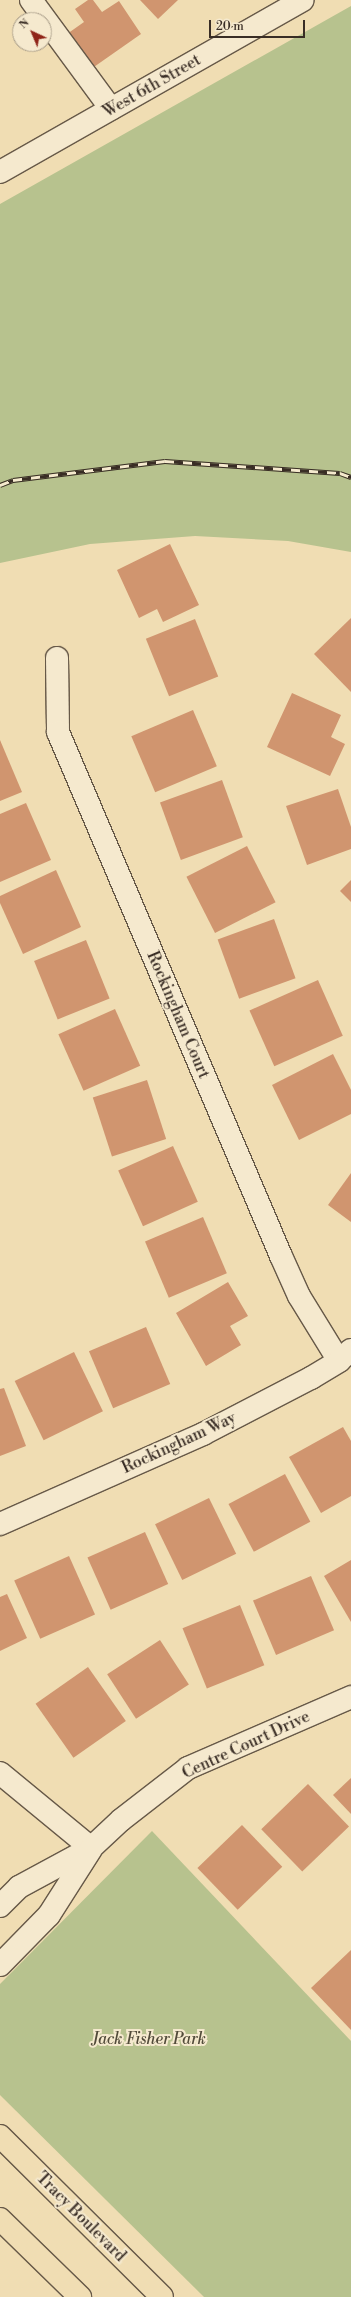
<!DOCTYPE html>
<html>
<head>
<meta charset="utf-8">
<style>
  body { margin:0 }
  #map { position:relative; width:351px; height:2297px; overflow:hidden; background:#f0ddb3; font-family:"Libre Bodoni",serif }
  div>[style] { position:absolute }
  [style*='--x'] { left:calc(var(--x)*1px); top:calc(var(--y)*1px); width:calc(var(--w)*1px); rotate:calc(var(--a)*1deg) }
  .green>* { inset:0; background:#b7c28e }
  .building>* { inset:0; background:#d0956f; transform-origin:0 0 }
  .roads { filter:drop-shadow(1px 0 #675948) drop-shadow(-1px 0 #675948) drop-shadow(0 1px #675948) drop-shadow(0 -1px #675948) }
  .street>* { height:22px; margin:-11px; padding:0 11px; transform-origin:11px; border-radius:11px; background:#f5e9ce }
  .secondary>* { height:22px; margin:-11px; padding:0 11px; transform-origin:11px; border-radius:11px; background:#f5e9ce }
  .primary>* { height:22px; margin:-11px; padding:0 11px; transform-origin:11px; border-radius:11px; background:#f0ddb3 }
  .rail>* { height:4.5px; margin-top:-2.25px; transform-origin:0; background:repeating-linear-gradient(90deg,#f5e9ce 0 9px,#392d25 0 18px); box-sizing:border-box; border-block:1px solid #392d25 }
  span { translate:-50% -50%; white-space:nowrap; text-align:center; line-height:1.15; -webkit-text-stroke:4px #f5e9ce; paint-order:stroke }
  .street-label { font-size:16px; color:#392d25 }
  .park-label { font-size:16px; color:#524b3a; font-style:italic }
  .north { position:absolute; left:12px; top:12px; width:40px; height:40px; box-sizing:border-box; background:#f5e9ce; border:1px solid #aa9e8a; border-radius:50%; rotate:316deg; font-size:11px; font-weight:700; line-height:16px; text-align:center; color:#392d25 }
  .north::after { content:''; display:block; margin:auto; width:14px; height:18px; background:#8f2418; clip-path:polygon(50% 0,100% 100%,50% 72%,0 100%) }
  .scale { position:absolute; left:209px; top:20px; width:96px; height:18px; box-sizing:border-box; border:2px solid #392d25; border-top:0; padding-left:5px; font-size:12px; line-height:14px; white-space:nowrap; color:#392d25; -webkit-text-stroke:3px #f5e9ce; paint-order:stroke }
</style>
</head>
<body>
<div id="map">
  <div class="green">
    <i style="clip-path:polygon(351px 6px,351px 552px,288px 541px,195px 536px,90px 544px,0 563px,0 204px)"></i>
    <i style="clip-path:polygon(152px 1831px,351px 2041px,351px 2297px,204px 2297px,0 2095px,0 1984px)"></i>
  </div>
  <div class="building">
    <i style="clip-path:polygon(88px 0,93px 0,102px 12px,119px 1px,141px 34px,91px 69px,67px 34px,84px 22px,75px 9px)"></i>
    <i style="clip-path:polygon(140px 0,178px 0,158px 19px)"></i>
    <i style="clip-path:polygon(170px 544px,199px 605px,163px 622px,157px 609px,139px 618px,117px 570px)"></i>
    <i style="clip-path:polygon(351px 618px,351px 692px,314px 654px)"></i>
    <i style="left:195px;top:619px;width:62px;height:53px;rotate:68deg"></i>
    <i style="clip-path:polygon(292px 693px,341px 715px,331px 737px,345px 744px,330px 776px,267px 747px)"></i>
    <i style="left:193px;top:710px;width:61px;height:67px;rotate:67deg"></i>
    <i style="clip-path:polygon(0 740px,22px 792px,0 801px)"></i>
    <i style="left:222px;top:780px;width:61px;height:66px;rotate:70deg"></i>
    <i style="clip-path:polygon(338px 789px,351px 827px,351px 849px,307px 865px,286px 806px)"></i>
    <i style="clip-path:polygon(26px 803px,51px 860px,0 882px,0 814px)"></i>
    <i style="left:247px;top:846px;width:63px;height:68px;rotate:63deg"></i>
    <i style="clip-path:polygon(56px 870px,81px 927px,23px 954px,0 903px,0 896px)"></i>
    <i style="clip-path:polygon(351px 880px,351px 902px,340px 891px)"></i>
    <i style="left:274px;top:919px;width:63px;height:60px;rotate:70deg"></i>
    <i style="left:86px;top:940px;width:63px;height:56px;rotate:68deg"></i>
    <i style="left:318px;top:980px;width:61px;height:75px;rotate:66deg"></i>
    <i style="left:115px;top:1009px;width:62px;height:62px;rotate:66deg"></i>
    <i style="clip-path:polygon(333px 1054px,351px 1090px,351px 1114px,299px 1140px,272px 1085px)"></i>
    <i style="left:147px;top:1080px;width:62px;height:57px;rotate:72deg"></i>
    <i style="left:173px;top:1146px;width:61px;height:60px;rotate:66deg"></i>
    <i style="clip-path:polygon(351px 1173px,351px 1222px,328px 1205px)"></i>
    <i style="left:203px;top:1217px;width:61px;height:63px;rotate:67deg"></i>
    <i style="clip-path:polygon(228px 1282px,248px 1316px,230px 1326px,241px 1345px,206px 1366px,176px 1313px)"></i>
    <i style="left:146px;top:1327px;width:62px;height:62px;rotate:67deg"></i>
    <i style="left:74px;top:1352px;width:66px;height:66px;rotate:64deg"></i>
    <i style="clip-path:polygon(4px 1388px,26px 1446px,0 1456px,0 1389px)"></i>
    <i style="clip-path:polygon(343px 1427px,351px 1441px,351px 1496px,321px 1513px,289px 1457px)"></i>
    <i style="left:285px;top:1474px;width:54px;height:64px;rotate:62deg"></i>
    <i style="left:209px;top:1498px;width:62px;height:60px;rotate:64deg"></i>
    <i style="left:145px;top:1532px;width:57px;height:63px;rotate:66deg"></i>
    <i style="left:69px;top:1556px;width:64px;height:60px;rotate:66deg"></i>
    <i style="clip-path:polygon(351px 1560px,351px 1622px,324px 1576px)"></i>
    <i style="left:311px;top:1576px;width:59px;height:63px;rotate:67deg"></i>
    <i style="clip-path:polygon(7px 1594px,27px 1638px,0 1651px,0 1597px)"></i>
    <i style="left:240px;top:1605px;width:65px;height:62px;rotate:68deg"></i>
    <i style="left:160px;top:1640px;width:53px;height:63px;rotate:57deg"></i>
    <i style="left:88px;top:1667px;width:66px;height:64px;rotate:55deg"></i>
    <i style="clip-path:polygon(351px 1778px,351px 1814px,333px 1795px)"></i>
    <i style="left:308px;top:1784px;width:59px;height:65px;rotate:46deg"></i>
    <i style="left:242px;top:1825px;width:58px;height:62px;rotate:46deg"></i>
    <i style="clip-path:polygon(351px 1950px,351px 2030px,311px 1988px)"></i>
  </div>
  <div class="roads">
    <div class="street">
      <i style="--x:31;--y:0;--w:135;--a:53.7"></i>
      <i style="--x:57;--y:658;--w:74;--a:89.2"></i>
      <i style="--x:58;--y:732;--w:569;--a:66.95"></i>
      <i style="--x:281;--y:1256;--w:44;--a:65.8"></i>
      <i style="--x:299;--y:1296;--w:76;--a:58.4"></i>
      <i style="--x:0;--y:1524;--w:222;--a:-23.9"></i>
      <i style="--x:203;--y:1434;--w:122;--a:-27.4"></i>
      <i style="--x:311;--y:1378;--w:33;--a:-31"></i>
      <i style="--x:339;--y:1361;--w:16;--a:-43"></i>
      <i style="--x:0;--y:1773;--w:118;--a:39.5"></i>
      <i style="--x:0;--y:1906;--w:27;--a:-45"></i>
      <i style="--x:19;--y:1887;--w:82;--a:-28.4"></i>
      <i style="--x:91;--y:1848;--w:41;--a:-43"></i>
      <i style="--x:121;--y:1820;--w:85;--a:-37.8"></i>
      <i style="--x:188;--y:1768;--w:178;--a:-23.5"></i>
      <i style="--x:0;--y:1965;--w:70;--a:-45.6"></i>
      <i style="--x:49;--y:1915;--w:78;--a:-57.5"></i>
    </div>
    <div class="secondary">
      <i style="--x:0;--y:172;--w:348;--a:-29.6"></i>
    </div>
    <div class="primary">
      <i style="--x:0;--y:2136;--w:228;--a:44.8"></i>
      <i style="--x:0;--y:2219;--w:112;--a:44.3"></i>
    </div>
  </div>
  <div class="rail">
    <i style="--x:0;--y:485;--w:14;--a:-21"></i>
    <i style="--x:13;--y:480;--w:153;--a:-7.1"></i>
    <i style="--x:165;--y:461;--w:175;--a:3.9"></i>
    <i style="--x:340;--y:473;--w:12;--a:20"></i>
  </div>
  <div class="street-label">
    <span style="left:152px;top:86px;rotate:-30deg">West 6th Street</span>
    <span style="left:178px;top:1015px;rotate:67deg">Rockingham Court</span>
    <span style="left:179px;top:1443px;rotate:-25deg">Rockingham Way</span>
    <span style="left:246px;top:1745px;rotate:-25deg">Centre Court Drive</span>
    <span style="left:81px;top:2217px;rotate:45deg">Tracy Boulevard</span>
  </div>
  <div class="park-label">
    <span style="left:149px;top:2039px">Jack Fisher Park</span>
  </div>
  <div class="north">N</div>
  <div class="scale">20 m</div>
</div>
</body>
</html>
